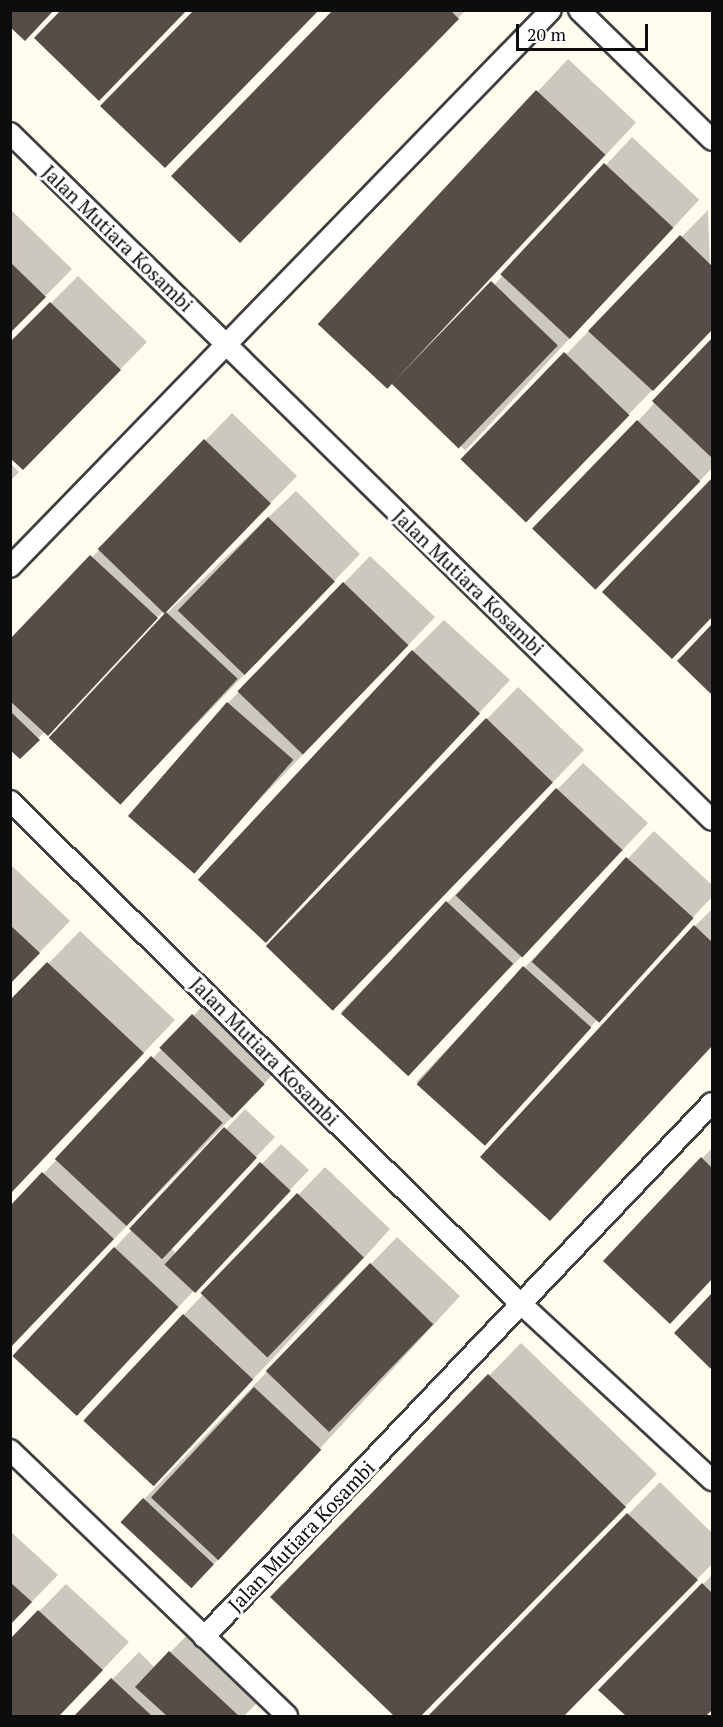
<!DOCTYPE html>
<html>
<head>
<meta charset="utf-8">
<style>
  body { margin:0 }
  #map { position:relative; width:723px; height:1727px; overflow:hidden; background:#fffbed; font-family:"PT Serif",serif }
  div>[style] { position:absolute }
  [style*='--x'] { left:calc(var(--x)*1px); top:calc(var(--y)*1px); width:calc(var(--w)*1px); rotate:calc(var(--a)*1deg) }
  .shadow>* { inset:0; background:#0003; transform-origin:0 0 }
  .building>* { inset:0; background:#564d49; transform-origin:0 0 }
  .roads { filter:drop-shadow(2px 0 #404040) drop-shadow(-2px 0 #404040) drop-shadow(0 2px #404040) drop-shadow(0 -2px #404040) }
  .lane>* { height:20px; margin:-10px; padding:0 10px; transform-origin:10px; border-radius:10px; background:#fff }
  span { translate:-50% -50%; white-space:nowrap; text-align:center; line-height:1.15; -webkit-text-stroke:6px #fff; paint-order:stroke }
  .street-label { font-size:20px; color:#0d0d0d }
  .frame { position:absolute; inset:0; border:12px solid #0d0d0d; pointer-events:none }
  .scale { position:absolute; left:516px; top:24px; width:132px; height:27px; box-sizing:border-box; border:3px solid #0d0d0d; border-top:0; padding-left:8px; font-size:18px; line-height:21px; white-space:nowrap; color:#0d0d0d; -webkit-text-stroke:4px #fff; paint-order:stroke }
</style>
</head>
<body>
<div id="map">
  <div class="shadow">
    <i style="clip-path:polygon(335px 10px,466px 10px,271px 209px)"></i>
    <i style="left:568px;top:59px;width:93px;height:364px;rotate:43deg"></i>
    <i style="left:632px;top:137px;width:92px;height:343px;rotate:43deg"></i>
    <i style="clip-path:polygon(10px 209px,72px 269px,10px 332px)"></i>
    <i style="clip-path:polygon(708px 210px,712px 328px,553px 493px,463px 459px)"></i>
    <i style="clip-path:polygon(78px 276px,147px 342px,50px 441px,10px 344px)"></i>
    <i style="clip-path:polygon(712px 340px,712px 468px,623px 561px,638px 421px)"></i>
    <i style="clip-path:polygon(232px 413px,297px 476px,20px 757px,10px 748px,10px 642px)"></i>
    <i style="clip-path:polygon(10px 463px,19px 472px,10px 481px)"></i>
    <i style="clip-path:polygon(712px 480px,712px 616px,672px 657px,604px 592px)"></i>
    <i style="clip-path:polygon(296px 491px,360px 554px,148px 775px,167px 613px)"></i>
    <i style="clip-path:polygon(370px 556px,435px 617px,192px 870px,228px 703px)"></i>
    <i style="clip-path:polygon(444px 620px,510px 680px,296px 908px,413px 651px)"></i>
    <i style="clip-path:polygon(712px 626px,712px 693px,679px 661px)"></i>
    <i style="clip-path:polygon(518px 687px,584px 750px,365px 976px,487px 719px)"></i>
    <i style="clip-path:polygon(583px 763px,648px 823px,549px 928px,433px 1047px,341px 1012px)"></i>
    <i style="clip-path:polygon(654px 831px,712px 885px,712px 897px,508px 1115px,416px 1082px)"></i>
    <i style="clip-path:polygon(10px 864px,70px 921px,10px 983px)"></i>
    <i style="clip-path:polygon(712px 909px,712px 1046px,550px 1219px,695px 926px)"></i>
    <i style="clip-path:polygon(80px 931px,175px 1020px,10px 1193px,10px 1003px)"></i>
    <i style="clip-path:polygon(212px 996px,284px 1063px,36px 1320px,43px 1174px)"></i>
    <i style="clip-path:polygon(245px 1109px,275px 1137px,170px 1247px,176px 1253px,281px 1144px,309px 1170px,102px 1387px,14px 1355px)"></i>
    <i style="clip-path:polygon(712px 1148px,712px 1279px,697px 1295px,605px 1261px)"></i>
    <i style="clip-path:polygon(325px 1167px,390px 1229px,279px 1352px,179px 1456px,84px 1419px)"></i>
    <i style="clip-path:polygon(397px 1237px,460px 1296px,211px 1567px,122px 1522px)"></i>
    <i style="clip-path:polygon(712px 1295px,712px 1368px,676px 1333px)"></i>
    <i style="clip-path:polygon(521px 1343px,657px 1474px,419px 1716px,397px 1716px,273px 1596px)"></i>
    <i style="clip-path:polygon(660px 1482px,712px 1533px,712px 1564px,563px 1716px,430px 1716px)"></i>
    <i style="clip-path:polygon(10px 1531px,58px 1575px,10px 1624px)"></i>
    <i style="clip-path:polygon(712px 1575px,712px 1708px,704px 1716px,628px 1716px,600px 1690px)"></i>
    <i style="clip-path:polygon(66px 1584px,129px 1642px,59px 1716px,10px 1716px,10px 1641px)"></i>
    <i style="clip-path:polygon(190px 1632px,261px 1699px,244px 1716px,76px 1716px,139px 1652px,155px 1668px)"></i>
  </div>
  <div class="building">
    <i style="clip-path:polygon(10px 10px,54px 10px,25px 41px,10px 27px)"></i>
    <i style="clip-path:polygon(61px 10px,187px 10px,99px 101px,34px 38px)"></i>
    <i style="clip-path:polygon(194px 10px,319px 10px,165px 168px,100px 106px)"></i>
    <i style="clip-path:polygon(333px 10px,450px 10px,459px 19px,240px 243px,171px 176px)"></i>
    <i style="left:536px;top:90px;width:95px;height:320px;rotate:43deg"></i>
    <i style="left:604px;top:163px;width:95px;height:152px;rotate:43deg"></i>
    <i style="clip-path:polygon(680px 235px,712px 266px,712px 330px,653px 391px,588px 331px)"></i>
    <i style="clip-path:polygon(10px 262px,46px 297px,10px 333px)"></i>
    <i style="left:491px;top:281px;width:93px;height:143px;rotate:44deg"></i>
    <i style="clip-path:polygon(50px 302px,121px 370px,23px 470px,10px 458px,10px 342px)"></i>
    <i style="clip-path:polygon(712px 338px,712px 458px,652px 401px)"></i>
    <i style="left:564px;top:352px;width:91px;height:149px;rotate:44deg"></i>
    <i style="left:637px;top:420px;width:88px;height:151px;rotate:44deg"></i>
    <i style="left:204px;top:439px;width:93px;height:153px;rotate:44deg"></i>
    <i style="clip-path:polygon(712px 478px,712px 617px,672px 659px,602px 592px)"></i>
    <i style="left:268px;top:517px;width:93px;height:130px;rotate:44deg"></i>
    <i style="clip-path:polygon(90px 555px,158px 618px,48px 736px,10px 701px,10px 639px)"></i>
    <i style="left:343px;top:582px;width:91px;height:152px;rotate:44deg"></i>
    <i style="left:166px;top:612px;width:98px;height:172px;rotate:43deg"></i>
    <i style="clip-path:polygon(712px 624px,712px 695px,677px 661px)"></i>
    <i style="left:412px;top:650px;width:93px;height:314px;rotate:43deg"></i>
    <i style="left:227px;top:702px;width:88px;height:151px;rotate:41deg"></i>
    <i style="clip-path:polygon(10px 711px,40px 740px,20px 759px,10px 750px)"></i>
    <i style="left:486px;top:718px;width:93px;height:317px;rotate:44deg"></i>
    <i style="left:556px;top:788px;width:91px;height:147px;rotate:43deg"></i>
    <i style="left:626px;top:857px;width:91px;height:141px;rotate:42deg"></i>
    <i style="left:446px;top:901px;width:92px;height:154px;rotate:43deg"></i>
    <i style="clip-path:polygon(10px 925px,40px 953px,10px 984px)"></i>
    <i style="clip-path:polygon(694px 925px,712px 942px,712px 1046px,550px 1221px,480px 1157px)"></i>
    <i style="clip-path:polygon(47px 962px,144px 1053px,10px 1194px,10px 1000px)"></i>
    <i style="left:523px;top:966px;width:92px;height:159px;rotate:42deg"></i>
    <i style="left:192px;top:1014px;width:101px;height:47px;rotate:44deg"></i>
    <i style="left:151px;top:1056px;width:98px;height:141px;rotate:43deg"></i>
    <i style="left:224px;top:1127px;width:45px;height:139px;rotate:43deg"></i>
    <i style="clip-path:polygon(701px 1157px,712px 1168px,712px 1279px,670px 1324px,603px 1261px)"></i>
    <i style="left:260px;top:1162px;width:42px;height:140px;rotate:43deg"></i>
    <i style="clip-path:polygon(42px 1172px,114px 1239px,10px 1348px,10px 1206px)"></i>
    <i style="left:297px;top:1193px;width:93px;height:139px;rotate:44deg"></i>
    <i style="left:114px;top:1247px;width:88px;height:149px;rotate:43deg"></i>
    <i style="left:370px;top:1263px;width:88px;height:150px;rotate:44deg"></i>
    <i style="clip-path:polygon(712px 1293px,712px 1370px,674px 1333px)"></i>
    <i style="left:183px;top:1314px;width:96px;height:146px;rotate:43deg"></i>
    <i style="clip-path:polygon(488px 1374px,626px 1507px,421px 1716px,394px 1716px,270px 1597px)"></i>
    <i style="left:254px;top:1387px;width:92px;height:151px;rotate:43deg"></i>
    <i style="left:143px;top:1498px;width:97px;height:33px;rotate:43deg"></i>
    <i style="clip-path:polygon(627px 1513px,698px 1580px,564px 1716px,428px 1716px)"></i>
    <i style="clip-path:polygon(10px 1582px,32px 1602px,10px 1625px)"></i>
    <i style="clip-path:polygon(702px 1583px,712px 1593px,712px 1710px,706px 1716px,626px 1716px,598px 1690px)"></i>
    <i style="clip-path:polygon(38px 1610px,103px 1670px,59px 1716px,10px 1716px,10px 1639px)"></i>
    <i style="clip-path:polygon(169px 1651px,239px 1716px,167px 1716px,135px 1687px)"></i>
    <i style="clip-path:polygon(111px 1678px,152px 1716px,74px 1716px)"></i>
  </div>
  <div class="roads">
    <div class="lane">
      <i style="--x:579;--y:10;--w:186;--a:44.3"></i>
      <i style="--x:10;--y:133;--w:982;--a:44.38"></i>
      <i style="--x:10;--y:567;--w:776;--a:-45.83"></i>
      <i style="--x:10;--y:801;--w:714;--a:44.55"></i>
      <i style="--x:519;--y:1302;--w:263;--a:42.7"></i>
      <i style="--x:10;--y:1450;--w:384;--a:43.8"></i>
      <i style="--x:204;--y:1637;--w:737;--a:-46.43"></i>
    </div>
  </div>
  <div class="street-label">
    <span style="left:118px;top:238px;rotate:44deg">Jalan Mutiara Kosambi</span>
    <span style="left:469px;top:582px;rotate:44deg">Jalan Mutiara Kosambi</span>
    <span style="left:265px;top:1051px;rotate:45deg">Jalan Mutiara Kosambi</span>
    <span style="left:301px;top:1536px;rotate:-46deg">Jalan Mutiara Kosambi</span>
  </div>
  <div class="frame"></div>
  <div class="scale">20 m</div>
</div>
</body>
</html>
